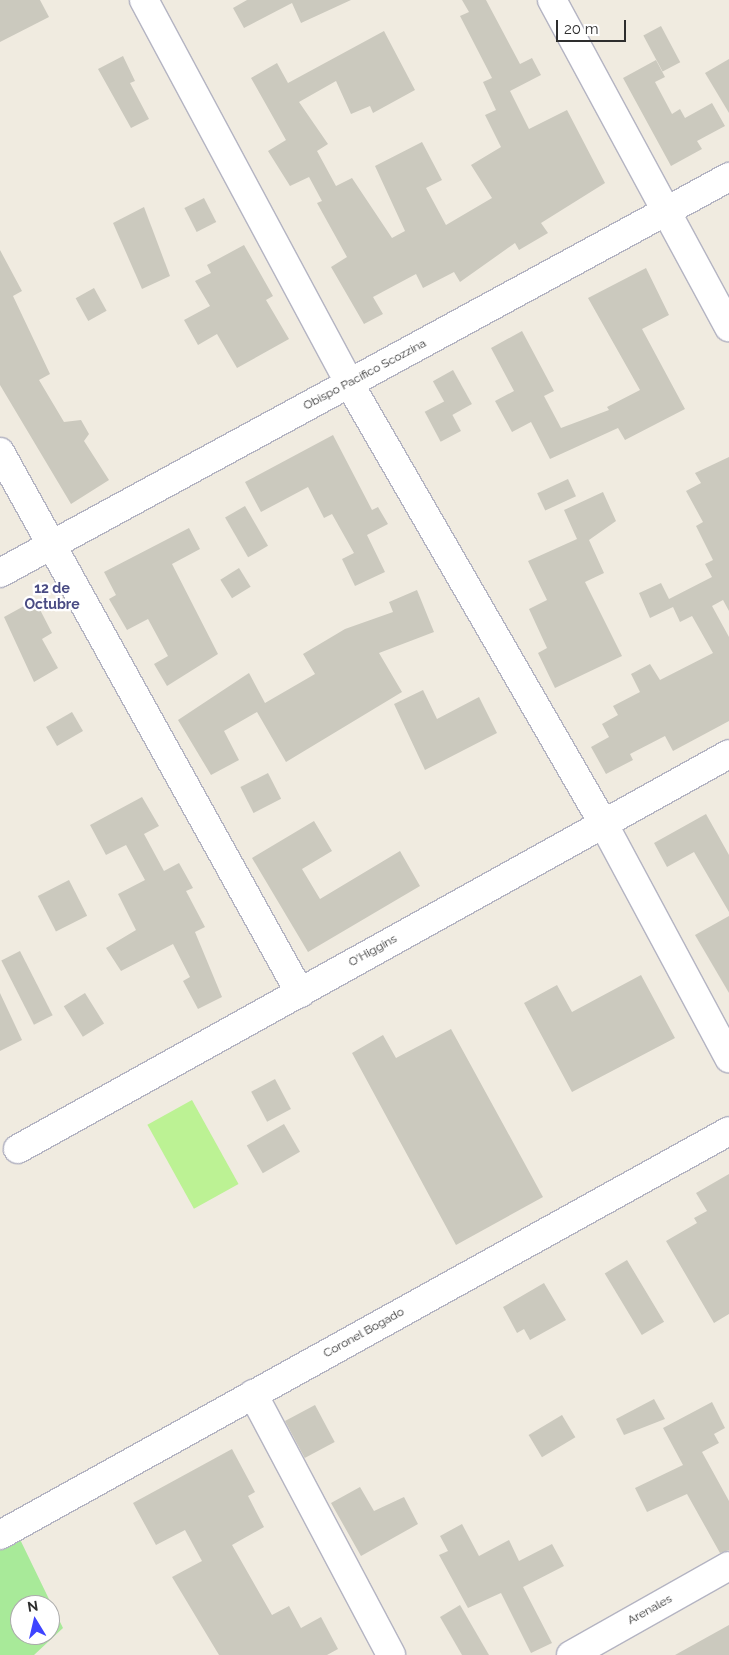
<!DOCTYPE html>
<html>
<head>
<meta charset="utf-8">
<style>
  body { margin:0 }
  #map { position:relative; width:729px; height:1655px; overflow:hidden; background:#f0ebe0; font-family:Raleway,sans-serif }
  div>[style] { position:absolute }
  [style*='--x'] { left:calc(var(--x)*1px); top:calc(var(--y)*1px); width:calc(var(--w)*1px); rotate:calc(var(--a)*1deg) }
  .green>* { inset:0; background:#a8ea99 }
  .pitch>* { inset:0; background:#bcf294; transform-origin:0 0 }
  .building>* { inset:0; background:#cbc9be; transform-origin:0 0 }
  .roads { filter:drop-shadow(1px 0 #b4b4c2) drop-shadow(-1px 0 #b4b4c2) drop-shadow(0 1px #b4b4c2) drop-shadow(0 -1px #b4b4c2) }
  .minor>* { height:28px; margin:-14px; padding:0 14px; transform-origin:14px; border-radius:14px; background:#fff }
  span { translate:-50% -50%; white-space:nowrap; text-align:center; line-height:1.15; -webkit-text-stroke:4.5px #fff; paint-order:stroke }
  .street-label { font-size:12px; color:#2e2e2e }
  .neighbourhood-label { font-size:14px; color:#494b83; font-weight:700 }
  .north { position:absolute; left:10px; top:1595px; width:50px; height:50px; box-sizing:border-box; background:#fff; border:1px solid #ababab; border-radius:50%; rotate:351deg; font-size:14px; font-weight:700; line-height:20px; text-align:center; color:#2e2e2e }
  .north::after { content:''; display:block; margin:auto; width:18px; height:22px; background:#3e44ff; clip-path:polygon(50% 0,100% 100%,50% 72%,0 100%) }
  .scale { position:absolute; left:556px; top:20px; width:70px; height:22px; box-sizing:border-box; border:2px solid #2e2e2e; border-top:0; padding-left:6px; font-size:15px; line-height:18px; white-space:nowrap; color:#2e2e2e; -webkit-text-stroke:4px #fff; paint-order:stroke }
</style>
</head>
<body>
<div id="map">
  <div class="green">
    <i style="clip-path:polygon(evenodd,14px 1527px,63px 1628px,34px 1655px,0 1655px,0 1535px,14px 1527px,20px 1605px,50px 1605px,50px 1635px,20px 1635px,20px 1605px)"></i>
  </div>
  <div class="pitch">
    <i style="left:192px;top:1100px;width:96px;height:51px;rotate:61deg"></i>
  </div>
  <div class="building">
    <i style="clip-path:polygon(0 0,40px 0,49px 17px,0 42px)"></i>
    <i style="clip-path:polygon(247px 0,351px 0,301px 23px,292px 3px,244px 28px,233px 8px)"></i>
    <i style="clip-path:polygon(462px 0,486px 0,520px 64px,532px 58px,541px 75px,510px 91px,529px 129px,567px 110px,605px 183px,541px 223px,548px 233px,519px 250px,515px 243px,460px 282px,454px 272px,423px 288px,416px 274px,373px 297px,383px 314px,364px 324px,331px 267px,347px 257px,317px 203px,322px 201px,309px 177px,290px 186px,268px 151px,286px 140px,251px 78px,277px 63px,288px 83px,384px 31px,415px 90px,373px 113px,370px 106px,351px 114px,336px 81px,299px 102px,328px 144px,317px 151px,336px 186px,352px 178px,392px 238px,405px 231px,375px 166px,422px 142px,442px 180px,426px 188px,446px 225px,492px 198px,471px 165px,501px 147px,485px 115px,496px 110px,483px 82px,492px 78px,460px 16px,469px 12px)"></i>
    <i style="left:661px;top:26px;width:41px;height:20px;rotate:62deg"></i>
    <i style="clip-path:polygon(123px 56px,135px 81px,130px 83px,149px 119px,131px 128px,98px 69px)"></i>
    <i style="clip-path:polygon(729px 59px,729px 113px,705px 73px)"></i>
    <i style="clip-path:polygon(656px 60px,665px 77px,655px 82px,672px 114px,680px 109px,685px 118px,712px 103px,725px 126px,697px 141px,702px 149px,671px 166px,623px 78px)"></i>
    <i style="left:204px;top:198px;width:27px;height:22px;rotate:63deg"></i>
    <i style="clip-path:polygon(144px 207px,170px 276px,142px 289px,113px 223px)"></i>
    <i style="clip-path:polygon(244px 245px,273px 296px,266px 300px,289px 339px,237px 368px,217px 334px,198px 345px,184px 320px,210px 306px,195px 281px,211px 273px,207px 265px)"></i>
    <i style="clip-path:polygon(0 250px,22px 291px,13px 296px,50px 374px,39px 380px,64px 422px,81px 420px,89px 434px,84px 441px,109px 480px,71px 504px,0 385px)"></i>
    <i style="clip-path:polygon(646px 268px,669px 315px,642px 329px,685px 409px,625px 440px,618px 428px,550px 459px,531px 422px,512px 432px,495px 401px,514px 391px,491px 348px,522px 331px,554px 391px,544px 396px,561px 428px,609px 410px,607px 407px,640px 390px,588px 298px)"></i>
    <i style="left:94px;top:288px;width:26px;height:21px;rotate:61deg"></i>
    <i style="left:453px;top:370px;width:39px;height:23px;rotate:61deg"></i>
    <i style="left:445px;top:401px;width:34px;height:23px;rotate:62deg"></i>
    <i style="clip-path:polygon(333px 435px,372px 510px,378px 507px,388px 524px,367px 535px,385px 572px,355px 586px,342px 559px,354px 553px,332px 514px,324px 518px,308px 487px,261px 512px,245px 482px)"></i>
    <i style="clip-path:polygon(729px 457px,729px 611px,723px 600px,712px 606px,729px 637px,729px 721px,673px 751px,665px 736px,630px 754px,633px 760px,606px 774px,591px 747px,609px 737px,602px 724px,618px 715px,613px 706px,640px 692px,631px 674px,650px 664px,660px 680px,713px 653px,692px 616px,680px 622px,673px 607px,650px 618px,639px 593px,661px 583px,669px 599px,712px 577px,705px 564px,713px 560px,696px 526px,703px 522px,686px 491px,701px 483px,695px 473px)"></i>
    <i style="left:568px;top:479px;width:19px;height:34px;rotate:65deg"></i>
    <i style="clip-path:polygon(603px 492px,616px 521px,589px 540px,604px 573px,585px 582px,622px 656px,555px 688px,538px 653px,547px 648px,529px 609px,547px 600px,528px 561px,577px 539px,564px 510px)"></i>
    <i style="left:245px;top:506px;width:46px;height:23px;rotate:60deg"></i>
    <i style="clip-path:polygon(189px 528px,200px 549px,172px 564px,218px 654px,167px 686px,154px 664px,168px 656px,148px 619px,127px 630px,109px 599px,116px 595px,104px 572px)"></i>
    <i style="left:239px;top:568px;width:22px;height:22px;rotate:58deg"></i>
    <i style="clip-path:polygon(417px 590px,434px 632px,379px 653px,402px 692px,286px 762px,257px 712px,224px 731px,239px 760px,211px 775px,178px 720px,249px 673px,265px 703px,315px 674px,303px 654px,345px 629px,393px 612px,389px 602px)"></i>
    <i style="clip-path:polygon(35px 600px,52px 633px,42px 639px,58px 668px,34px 682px,4px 617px)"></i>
    <i style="clip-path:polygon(423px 690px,437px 719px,479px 697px,497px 733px,425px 770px,394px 704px)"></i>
    <i style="left:72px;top:712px;width:22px;height:30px;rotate:60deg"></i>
    <i style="left:268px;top:773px;width:29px;height:31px;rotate:63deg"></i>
    <i style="clip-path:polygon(142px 797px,159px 826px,144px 834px,164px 871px,179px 863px,193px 888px,186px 891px,205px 927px,195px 932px,222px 997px,198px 1009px,183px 981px,190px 977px,173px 944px,121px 971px,106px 948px,136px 930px,118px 894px,145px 880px,126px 845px,106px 855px,90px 825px)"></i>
    <i style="clip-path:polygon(706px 814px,729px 855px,729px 912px,694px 852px,667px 867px,654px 843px)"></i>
    <i style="clip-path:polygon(314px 821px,332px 851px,302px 869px,320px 899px,400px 851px,420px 886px,308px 952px,252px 858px)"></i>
    <i style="left:69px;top:880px;width:40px;height:35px;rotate:63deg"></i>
    <i style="clip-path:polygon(729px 916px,729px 993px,695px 935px)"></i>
    <i style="left:20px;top:951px;width:72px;height:21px;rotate:63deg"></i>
    <i style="clip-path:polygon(641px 975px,675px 1038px,572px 1092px,524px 1003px,557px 985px,572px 1012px)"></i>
    <i style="clip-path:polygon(0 993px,22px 1040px,0 1051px)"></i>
    <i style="left:85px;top:993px;width:36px;height:25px;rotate:58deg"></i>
    <i style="clip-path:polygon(451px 1029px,543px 1197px,456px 1245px,352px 1053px,383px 1035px,396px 1058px)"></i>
    <i style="left:275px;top:1079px;width:34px;height:27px;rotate:62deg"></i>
    <i style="left:284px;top:1124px;width:32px;height:43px;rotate:60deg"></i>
    <i style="clip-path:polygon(729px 1174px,729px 1314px,714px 1323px,666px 1241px,697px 1223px,694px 1218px,707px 1211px,696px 1193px)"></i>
    <i style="left:627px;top:1260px;width:72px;height:26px;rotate:59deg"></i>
    <i style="clip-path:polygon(544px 1283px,566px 1320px,530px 1340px,524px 1329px,517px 1333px,503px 1307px)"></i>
    <i style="clip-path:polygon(654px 1399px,665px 1419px,624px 1435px,616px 1419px)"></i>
    <i style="clip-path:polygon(712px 1402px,725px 1428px,714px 1434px,719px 1443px,702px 1452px,729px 1501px,729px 1550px,720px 1553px,687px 1494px,647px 1512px,635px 1488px,683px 1465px,663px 1428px)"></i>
    <i style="left:315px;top:1405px;width:42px;height:34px;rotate:62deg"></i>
    <i style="left:562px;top:1415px;width:26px;height:39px;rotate:59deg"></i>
    <i style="clip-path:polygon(232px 1449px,255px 1492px,248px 1496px,264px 1527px,232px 1545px,272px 1615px,289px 1606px,301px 1628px,321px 1617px,338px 1649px,327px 1655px,219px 1655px,172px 1577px,202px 1561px,185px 1530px,156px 1545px,133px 1503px)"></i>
    <i style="clip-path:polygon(360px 1487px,374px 1511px,404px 1497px,418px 1524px,361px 1556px,331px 1503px)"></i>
    <i style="clip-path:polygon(462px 1524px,479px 1556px,509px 1540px,519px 1561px,552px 1544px,564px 1566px,523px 1587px,552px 1643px,531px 1653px,501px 1593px,468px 1608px,439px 1555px,448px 1551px,440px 1536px)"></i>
    <i style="clip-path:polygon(460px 1605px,489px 1655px,462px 1655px,440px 1617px)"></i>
    <i style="clip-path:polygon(729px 1625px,729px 1655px,675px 1655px)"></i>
  </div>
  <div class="roads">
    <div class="minor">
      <i style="--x:144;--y:0;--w:434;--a:61.8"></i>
      <i style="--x:349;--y:383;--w:508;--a:60"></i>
      <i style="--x:603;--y:823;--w:267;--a:61.8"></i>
      <i style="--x:552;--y:0;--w:372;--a:61.6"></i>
      <i style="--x:0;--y:452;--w:619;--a:60.99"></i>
      <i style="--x:0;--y:573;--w:830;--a:-28.51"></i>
      <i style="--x:18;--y:1149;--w:813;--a:-29.05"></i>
      <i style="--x:253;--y:1394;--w:295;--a:62.1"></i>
      <i style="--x:0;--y:1535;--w:833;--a:-28.99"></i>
      <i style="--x:571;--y:1655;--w:181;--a:-29.4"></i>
    </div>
  </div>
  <div class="street-label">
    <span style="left:365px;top:375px;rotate:-28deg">Obispo Pacífico Scozzina</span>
    <span style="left:373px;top:951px;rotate:-29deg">O'Higgins</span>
    <span style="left:364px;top:1333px;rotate:-29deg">Coronel Bogado</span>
    <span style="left:650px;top:1610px;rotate:-29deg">Arenales</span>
  </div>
  <div class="neighbourhood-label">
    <span style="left:52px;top:596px">12 de<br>Octubre</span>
  </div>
  <div class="north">N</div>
  <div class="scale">20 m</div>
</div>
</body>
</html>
